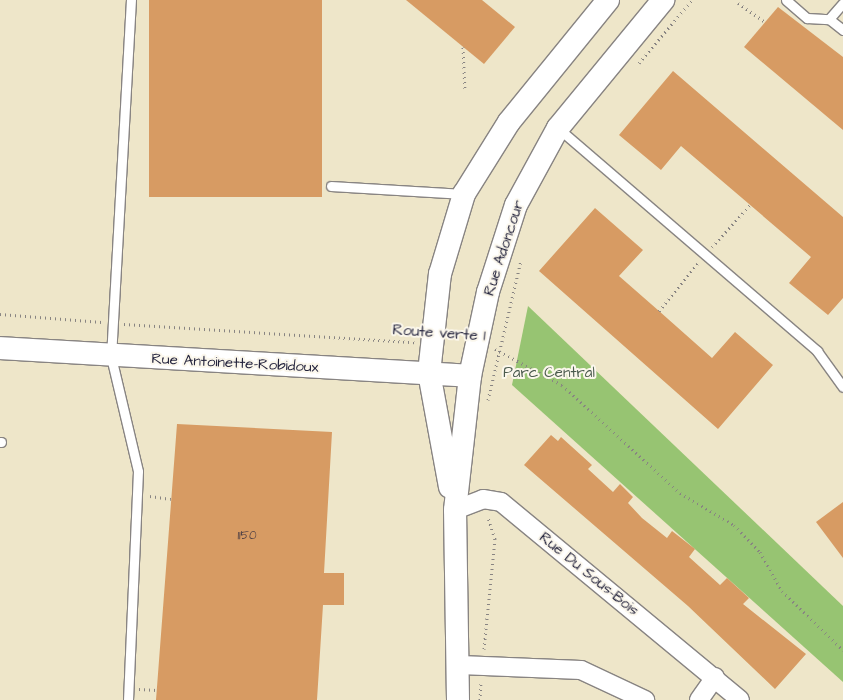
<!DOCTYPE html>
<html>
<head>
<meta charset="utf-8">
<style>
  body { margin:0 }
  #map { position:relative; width:843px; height:700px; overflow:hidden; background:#eee6c9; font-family:"Architects Daughter",sans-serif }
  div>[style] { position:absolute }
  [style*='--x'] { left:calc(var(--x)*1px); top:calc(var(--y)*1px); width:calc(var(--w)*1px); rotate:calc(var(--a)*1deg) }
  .green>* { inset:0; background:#97c472 }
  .building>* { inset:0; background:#d79b63; transform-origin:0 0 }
  .path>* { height:3px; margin-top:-1.5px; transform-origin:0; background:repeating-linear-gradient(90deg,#888482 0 1px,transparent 0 5px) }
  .roads { filter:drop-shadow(1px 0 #888482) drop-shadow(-1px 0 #888482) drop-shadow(0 1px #888482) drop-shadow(0 -1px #888482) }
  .service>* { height:9px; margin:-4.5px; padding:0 4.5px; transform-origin:4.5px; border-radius:4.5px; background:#fff }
  .minor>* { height:18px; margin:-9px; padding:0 9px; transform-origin:9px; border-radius:9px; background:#fff }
  .tertiary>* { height:22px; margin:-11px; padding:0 11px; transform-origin:11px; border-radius:11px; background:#fff }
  span { translate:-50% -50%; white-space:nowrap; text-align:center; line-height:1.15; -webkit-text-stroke:4px #fbf7ec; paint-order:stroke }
  .number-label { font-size:12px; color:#4f4045 }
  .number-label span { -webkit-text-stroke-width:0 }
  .street-label { font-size:15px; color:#22223b }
  .park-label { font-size:15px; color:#4b5b4e }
</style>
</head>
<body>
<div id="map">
  <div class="green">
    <i style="clip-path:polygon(528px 306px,843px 606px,843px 682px,512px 385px)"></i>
  </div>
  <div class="building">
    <i style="left:149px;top:0;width:173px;height:197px"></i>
    <i style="clip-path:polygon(406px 0,482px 0,515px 27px,484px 64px)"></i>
    <i style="clip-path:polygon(778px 7px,843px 57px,843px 130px,744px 47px)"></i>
    <i style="clip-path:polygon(673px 71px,843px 217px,843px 298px,828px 315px,789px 283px,811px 257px,681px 146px,661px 170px,619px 135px)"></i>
    <i style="clip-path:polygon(595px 208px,643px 250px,619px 276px,659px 311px,712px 358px,735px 332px,773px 365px,718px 429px,539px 271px)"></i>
    <i style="clip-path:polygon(177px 424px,332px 432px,324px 573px,344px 573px,344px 605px,323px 605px,317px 700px,156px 700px)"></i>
    <i style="clip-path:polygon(551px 435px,558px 441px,561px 437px,592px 465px,588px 469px,613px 492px,620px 484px,633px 497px,628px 503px,642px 518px,667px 538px,672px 531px,695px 549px,689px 557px,720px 585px,727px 578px,749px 598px,743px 604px,806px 654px,775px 689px,688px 606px,524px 465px)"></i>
    <i style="clip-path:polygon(843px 502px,843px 558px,816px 522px)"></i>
  </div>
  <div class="path">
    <i style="--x:738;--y:3;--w:33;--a:35"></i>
    <i style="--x:463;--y:47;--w:44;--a:87.4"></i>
    <i style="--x:639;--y:63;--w:82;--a:-49.9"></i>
    <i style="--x:712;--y:247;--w:57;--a:-47.9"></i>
    <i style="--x:659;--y:311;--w:62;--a:-50.9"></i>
    <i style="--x:0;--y:314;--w:102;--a:4.5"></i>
    <i style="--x:124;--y:324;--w:291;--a:3.6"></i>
    <i style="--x:495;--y:349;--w:76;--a:28.2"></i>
    <i style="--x:562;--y:385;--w:160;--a:42.5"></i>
    <i style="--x:680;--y:493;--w:63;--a:30.7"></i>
    <i style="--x:734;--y:525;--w:37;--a:46"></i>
    <i style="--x:760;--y:552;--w:45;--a:60.6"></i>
    <i style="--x:782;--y:591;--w:85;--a:44"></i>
    <i style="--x:488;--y:400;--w:144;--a:-76.7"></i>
    <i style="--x:150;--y:496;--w:21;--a:8"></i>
    <i style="--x:484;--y:649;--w:111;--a:-84.3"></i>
    <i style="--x:495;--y:539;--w:23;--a:-108"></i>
    <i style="--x:139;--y:689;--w:18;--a:3"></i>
    <i style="--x:480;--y:700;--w:17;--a:-87"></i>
  </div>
  <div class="roads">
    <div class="service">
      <i style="--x:786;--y:0;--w:28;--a:41"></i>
      <i style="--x:807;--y:18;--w:22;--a:3"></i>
      <i style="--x:829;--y:19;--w:18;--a:38"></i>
      <i style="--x:829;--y:19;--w:21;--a:-49"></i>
      <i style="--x:558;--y:128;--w:342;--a:40.7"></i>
      <i style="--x:817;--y:351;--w:44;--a:54.2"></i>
      <i style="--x:331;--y:186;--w:133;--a:3.4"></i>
      <i style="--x:0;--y:442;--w:1;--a:0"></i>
      <i style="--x:128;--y:700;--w:229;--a:-87.5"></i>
      <i style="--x:138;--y:471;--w:117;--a:-103.3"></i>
      <i style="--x:111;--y:357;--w:358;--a:-86.8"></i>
    </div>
    <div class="minor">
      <i style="--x:455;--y:510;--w:30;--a:-21"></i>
      <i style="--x:483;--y:499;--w:18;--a:9"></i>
      <i style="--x:501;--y:502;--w:310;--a:39.6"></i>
      <i style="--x:460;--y:665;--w:121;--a:2.4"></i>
      <i style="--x:581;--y:670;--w:71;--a:25.1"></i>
      <i style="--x:699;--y:700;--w:28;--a:-55"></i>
    </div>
    <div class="tertiary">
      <i style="--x:0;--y:348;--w:471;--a:3.4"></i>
      <i style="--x:450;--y:487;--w:116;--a:-100.4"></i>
      <i style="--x:429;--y:373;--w:100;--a:-83.7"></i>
      <i style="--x:440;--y:274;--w:84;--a:-73.3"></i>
      <i style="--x:464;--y:194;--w:85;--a:-58"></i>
      <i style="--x:509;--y:122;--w:157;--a:-50.9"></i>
      <i style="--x:458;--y:700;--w:190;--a:-90.9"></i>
      <i style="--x:455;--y:510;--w:135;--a:-83.6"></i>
      <i style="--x:470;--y:376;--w:86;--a:-77.9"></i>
      <i style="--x:488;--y:292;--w:91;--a:-72.2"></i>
      <i style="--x:516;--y:205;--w:88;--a:-61.4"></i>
      <i style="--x:558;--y:128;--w:166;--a:-50.6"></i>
    </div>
  </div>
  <div class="number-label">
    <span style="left:247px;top:536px">1150</span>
  </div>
  <div class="street-label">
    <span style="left:504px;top:248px;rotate:-72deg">Rue Adoncour</span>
    <span style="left:439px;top:333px;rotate:4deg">Route verte 1</span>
    <span style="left:235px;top:363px;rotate:3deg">Rue Antoinette-Robidoux</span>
    <span style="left:589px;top:574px;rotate:39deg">Rue Du Sous-Bois</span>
  </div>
  <div class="park-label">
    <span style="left:549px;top:373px">Parc Central</span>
  </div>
</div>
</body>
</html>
